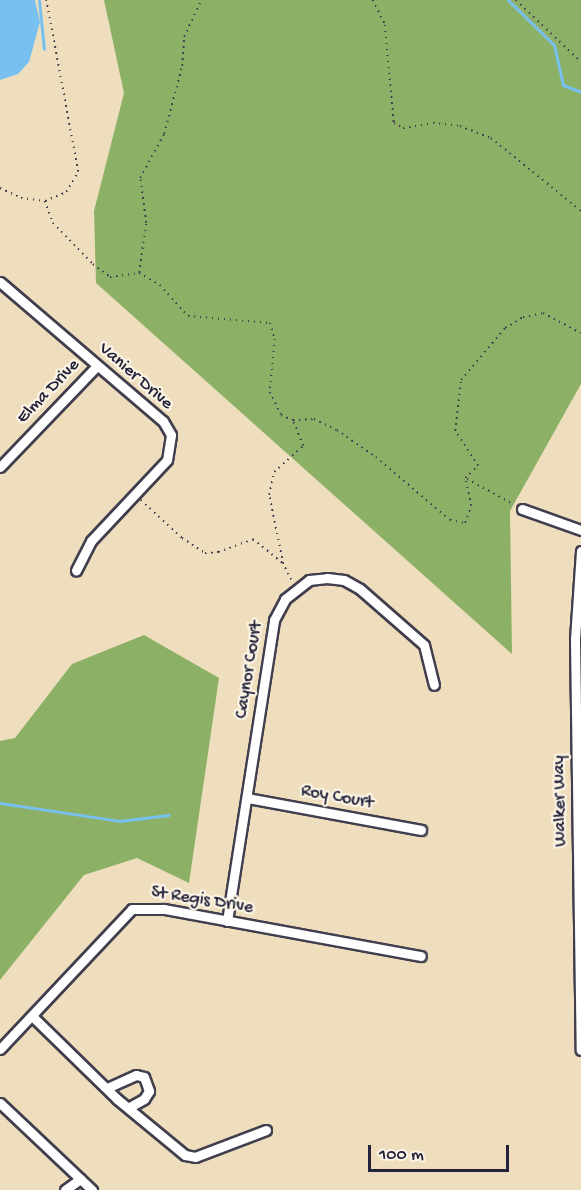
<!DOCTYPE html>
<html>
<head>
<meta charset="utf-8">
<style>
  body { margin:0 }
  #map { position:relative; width:581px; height:1190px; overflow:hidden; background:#eedebd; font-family:"Gochi Hand",sans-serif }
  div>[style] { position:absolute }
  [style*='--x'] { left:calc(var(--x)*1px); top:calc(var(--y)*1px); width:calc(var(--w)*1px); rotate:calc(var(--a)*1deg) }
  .forest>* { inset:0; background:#8cb166 }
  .water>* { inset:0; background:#78c0f0 }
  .stream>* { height:3px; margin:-1.5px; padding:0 1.5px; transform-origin:1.5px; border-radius:1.5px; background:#78c0f0 }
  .path>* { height:1.5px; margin-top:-0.75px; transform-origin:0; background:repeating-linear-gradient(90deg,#413e4e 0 1.5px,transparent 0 6px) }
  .roads { filter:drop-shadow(2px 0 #413e4e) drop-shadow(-2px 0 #413e4e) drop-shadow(0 2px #413e4e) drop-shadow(0 -2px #413e4e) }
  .minor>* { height:9px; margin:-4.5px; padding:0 4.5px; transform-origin:4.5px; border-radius:4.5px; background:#fff }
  span { translate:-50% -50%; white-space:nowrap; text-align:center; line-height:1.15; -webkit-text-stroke:4.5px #fcf5e5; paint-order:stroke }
  .street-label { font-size:18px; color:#22223b }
  .scale { position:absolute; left:368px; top:1145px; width:141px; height:27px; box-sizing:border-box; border:3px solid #22223b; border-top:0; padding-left:8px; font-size:18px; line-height:21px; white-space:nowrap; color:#22223b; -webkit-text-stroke:4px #fcf5e5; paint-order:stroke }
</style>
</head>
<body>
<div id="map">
  <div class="forest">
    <i style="clip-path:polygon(104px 0,581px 0,581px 384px,510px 511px,512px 654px,96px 283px,94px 211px,124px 93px)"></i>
    <i style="clip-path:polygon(144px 635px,219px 678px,189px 883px,137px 858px,84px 875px,0 980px,0 741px,15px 738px,72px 664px)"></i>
  </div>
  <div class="water">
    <i style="clip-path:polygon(0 0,35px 0,40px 22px,29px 62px,18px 74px,0 80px)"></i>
  </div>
  <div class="stream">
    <i style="--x:39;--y:0;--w:49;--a:84.2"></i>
    <i style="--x:508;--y:0;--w:64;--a:44.4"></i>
    <i style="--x:554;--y:45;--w:41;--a:77.3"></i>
    <i style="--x:563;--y:85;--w:19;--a:21"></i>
    <i style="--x:0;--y:803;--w:121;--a:8.5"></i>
    <i style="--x:120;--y:821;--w:49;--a:-7"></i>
  </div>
  <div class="path">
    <i style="--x:373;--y:0;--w:28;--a:64"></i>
    <i style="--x:385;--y:25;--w:98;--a:84.8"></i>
    <i style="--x:394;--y:123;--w:10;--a:29"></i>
    <i style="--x:403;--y:128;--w:30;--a:-9"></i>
    <i style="--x:433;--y:123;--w:27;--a:6"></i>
    <i style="--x:460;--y:126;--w:33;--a:21"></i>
    <i style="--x:491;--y:138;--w:116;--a:39"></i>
    <i style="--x:516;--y:0;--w:90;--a:43.6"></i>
    <i style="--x:0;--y:188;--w:23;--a:25"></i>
    <i style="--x:21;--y:198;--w:24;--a:7"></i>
    <i style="--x:45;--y:201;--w:23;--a:-23"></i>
    <i style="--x:66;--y:192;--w:23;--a:-59"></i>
    <i style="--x:78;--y:172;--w:175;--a:-100.5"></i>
    <i style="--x:45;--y:201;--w:23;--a:70"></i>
    <i style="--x:53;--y:223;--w:57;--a:45.7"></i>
    <i style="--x:93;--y:264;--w:21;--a:37"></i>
    <i style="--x:110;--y:277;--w:29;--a:-8"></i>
    <i style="--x:139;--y:273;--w:50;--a:-82"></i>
    <i style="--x:146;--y:223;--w:45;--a:-97.6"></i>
    <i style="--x:140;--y:178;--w:50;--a:-61.4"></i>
    <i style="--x:164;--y:134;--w:70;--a:-75.2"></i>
    <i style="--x:182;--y:66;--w:29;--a:-86"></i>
    <i style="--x:184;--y:37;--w:41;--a:-65.3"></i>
    <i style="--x:139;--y:273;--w:24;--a:30"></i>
    <i style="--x:160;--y:285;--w:42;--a:47.9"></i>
    <i style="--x:188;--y:316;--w:82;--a:4.9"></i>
    <i style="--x:270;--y:323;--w:17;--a:73"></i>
    <i style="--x:275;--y:339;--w:53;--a:95.4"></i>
    <i style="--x:270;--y:392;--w:25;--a:64"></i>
    <i style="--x:281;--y:415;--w:13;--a:23"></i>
    <i style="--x:293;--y:420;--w:21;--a:-3"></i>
    <i style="--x:314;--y:419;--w:25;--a:26"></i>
    <i style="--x:337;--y:430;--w:47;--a:34.7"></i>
    <i style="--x:376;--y:457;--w:97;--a:40.4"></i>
    <i style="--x:450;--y:520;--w:15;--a:11"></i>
    <i style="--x:465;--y:523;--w:18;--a:-71"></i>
    <i style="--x:471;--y:506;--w:29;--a:-102"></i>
    <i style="--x:465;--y:478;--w:18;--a:-43"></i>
    <i style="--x:478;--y:466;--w:42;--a:-123.3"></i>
    <i style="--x:455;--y:431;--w:51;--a:-83.3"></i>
    <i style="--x:461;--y:380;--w:68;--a:-49.8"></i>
    <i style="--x:505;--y:328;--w:21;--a:-31"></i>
    <i style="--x:523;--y:317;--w:20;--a:-11"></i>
    <i style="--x:543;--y:313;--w:43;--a:27.8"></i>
    <i style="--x:467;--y:479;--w:52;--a:28.5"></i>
    <i style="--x:141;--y:500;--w:56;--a:42.8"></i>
    <i style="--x:182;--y:538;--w:27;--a:33"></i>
    <i style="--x:205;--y:553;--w:13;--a:-4"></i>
    <i style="--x:218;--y:552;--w:37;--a:-20"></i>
    <i style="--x:253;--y:539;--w:38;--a:39"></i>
    <i style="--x:291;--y:580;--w:18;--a:-117"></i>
    <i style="--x:283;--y:564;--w:70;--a:-101.5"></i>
    <i style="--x:269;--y:495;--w:24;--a:-78"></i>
    <i style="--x:274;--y:472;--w:39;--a:-42"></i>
    <i style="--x:303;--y:446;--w:27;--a:-112"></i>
  </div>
  <div class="roads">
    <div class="minor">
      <i style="--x:0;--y:282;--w:214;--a:40.5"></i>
      <i style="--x:163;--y:421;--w:16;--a:60"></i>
      <i style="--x:171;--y:435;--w:25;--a:99"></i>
      <i style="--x:167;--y:460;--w:111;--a:133.2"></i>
      <i style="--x:91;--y:541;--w:33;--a:117"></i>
      <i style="--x:0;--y:467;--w:140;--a:-46.2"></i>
      <i style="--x:522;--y:509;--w:63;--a:19.6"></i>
      <i style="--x:581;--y:551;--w:88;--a:93.9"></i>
      <i style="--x:575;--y:639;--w:411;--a:89.2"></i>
      <i style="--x:247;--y:798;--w:177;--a:10.4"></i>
      <i style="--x:227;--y:921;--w:305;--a:-81.1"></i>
      <i style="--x:274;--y:620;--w:24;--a:-62"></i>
      <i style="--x:285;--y:599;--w:31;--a:-38"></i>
      <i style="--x:309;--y:580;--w:18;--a:-6"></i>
      <i style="--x:327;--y:578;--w:17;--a:7"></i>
      <i style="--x:344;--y:580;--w:18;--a:29"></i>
      <i style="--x:360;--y:589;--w:85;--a:41.2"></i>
      <i style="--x:424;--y:645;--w:41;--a:76"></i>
      <i style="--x:32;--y:1016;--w:119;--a:44.3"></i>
      <i style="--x:117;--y:1099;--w:88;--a:39.5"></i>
      <i style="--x:185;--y:1155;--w:10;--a:11"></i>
      <i style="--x:195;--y:1157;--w:76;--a:-20.8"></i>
      <i style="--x:0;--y:1049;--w:192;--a:-46.7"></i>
      <i style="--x:132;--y:909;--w:32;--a:0"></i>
      <i style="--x:164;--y:909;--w:261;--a:10.4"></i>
      <i style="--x:107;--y:1088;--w:32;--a:-24"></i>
      <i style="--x:136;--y:1075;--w:8;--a:14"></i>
      <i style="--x:144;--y:1077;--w:15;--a:70"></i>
      <i style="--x:149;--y:1091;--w:9;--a:122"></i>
      <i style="--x:144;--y:1099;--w:18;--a:151"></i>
      <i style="--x:0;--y:1103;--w:127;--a:43.4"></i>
      <i style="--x:65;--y:1190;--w:19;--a:-36"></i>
    </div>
  </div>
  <div class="street-label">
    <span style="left:135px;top:377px;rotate:41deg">Vanier Drive</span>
    <span style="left:49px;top:392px;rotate:-46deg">Elma Drive</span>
    <span style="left:250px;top:670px;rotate:-81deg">Caynor Court</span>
    <span style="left:337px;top:798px;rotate:10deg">Roy Court</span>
    <span style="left:561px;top:801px;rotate:-91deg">Walker Way</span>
    <span style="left:202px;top:901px;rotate:9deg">St Regis Drive</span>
  </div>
  <div class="scale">100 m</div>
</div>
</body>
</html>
